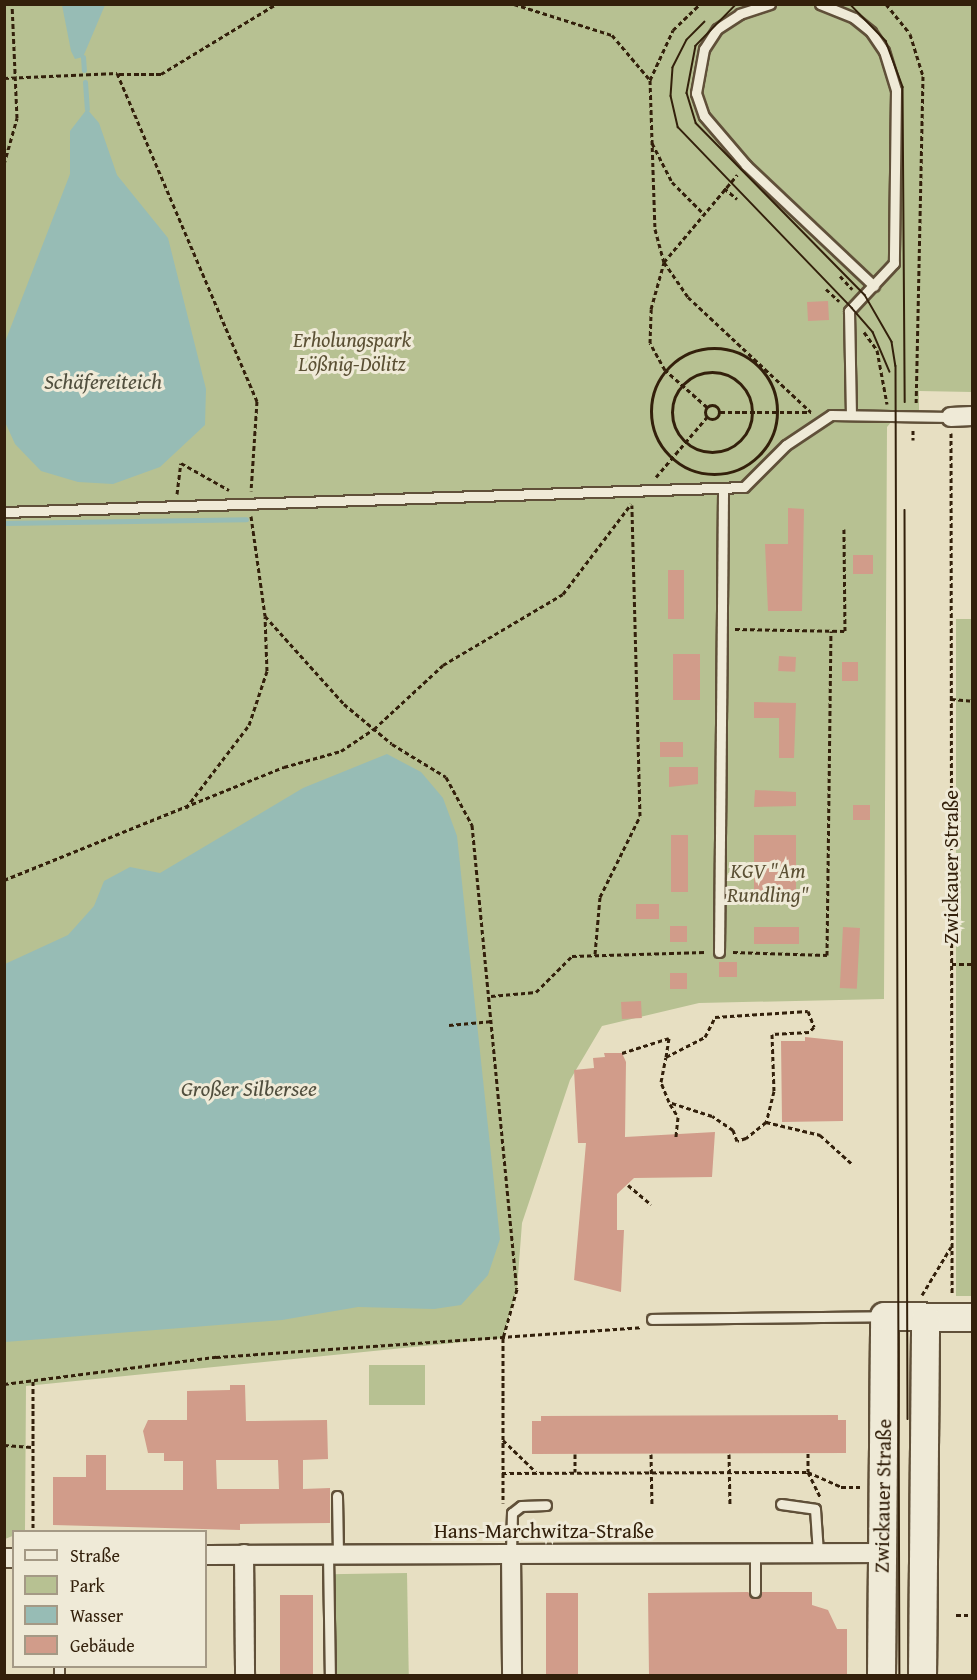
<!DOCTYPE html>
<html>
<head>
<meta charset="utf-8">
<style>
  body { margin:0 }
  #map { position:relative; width:977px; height:1680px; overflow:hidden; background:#e7dfc2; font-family:"Gentium Book Plus",serif }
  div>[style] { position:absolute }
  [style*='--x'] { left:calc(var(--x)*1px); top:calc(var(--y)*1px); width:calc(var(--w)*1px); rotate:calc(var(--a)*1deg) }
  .green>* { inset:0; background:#b7c192; transform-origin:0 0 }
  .water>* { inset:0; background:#97bcb5 }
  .stream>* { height:5px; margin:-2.5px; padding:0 2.5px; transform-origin:2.5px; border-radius:2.5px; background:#97bcb5 }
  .building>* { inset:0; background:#d19c8a; transform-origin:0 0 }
  .path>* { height:3px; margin-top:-1.5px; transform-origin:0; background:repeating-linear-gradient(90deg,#33200b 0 4.5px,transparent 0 7.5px) }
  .path>.ring { margin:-1.5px; padding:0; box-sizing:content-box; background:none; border:3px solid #33200b; border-radius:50% }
  .roads { filter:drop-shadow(2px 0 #605039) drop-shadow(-2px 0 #605039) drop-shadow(0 2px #605039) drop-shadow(0 -2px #605039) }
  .service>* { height:9px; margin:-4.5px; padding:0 4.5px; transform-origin:4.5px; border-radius:4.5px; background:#efead7 }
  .minor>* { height:18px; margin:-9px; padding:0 9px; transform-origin:9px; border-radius:9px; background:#efead7 }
  .secondary>* { height:27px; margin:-13.5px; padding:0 13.5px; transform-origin:13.5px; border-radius:13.5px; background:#efead7 }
  .tram>* { height:1.5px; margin:-0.75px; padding:0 0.75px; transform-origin:0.75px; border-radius:0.75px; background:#33200b }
  span { translate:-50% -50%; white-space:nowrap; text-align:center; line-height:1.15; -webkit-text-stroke:6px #efead7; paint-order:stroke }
  .park-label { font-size:21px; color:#5b5034; font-style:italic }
  .street-label { font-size:21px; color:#33200b }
  .water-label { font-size:22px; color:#514f3e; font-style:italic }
  .frame { position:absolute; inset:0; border:6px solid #33200b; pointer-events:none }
  .legend { position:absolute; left:12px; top:1530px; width:195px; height:138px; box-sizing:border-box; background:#efead7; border:2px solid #a49985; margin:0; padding:8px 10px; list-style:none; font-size:18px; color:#33200b }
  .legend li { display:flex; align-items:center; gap:12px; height:30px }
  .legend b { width:30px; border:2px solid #a49985 }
</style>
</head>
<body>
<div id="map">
  <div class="green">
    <i style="clip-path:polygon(4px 5px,972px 5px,972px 392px,919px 391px,919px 415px,897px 415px,887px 427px,884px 999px,699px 1003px,602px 1026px,570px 1080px,522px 1223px,517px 1289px,503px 1338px,26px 1386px,25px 1531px,5px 1539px)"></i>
    <i style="left:956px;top:619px;width:16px;height:677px"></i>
    <i style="left:425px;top:1365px;width:40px;height:56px;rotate:90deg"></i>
    <i style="left:407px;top:1573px;width:102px;height:78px;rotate:89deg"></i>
  </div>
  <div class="water">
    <i style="clip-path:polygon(62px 5px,105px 5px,83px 57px,75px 59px,71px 51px)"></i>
    <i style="clip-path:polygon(87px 109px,99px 123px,117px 175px,168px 238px,206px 389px,205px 425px,160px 467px,113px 484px,78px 482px,41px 471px,15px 444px,5px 422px,5px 342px,70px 174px,70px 131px)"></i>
    <i style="clip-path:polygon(387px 754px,421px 772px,443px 798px,457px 836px,500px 1239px,488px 1275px,461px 1305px,434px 1309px,358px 1307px,282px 1320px,5px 1342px,5px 964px,68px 935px,94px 906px,104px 881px,130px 867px,160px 873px,303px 788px)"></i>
  </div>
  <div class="stream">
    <i style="--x:83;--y:57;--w:13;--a:86"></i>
    <i style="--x:85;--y:82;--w:27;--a:86"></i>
    <i style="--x:4;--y:523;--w:242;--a:-0.9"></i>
  </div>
  <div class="building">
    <i style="left:828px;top:301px;width:19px;height:21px;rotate:87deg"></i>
    <i style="clip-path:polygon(788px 508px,804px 509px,802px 611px,768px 611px,765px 544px,788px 544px)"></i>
    <i style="left:853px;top:555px;width:20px;height:19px"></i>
    <i style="left:668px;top:570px;width:16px;height:49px"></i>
    <i style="left:673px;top:654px;width:27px;height:46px"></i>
    <i style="left:779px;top:656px;width:17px;height:15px;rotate:3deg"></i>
    <i style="left:842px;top:662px;width:16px;height:19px"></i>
    <i style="clip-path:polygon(754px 702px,796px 703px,794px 758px,779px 758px,779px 718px,754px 718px)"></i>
    <i style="left:660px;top:742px;width:23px;height:15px"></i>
    <i style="clip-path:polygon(669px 767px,698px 767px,698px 784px,669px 787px)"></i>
    <i style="clip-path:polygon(755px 790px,796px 792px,796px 806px,754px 807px)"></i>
    <i style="left:853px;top:805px;width:17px;height:15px"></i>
    <i style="left:671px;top:835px;width:17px;height:57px"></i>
    <i style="left:754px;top:835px;width:42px;height:58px"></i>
    <i style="left:636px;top:904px;width:23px;height:15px"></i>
    <i style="left:670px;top:926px;width:17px;height:16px"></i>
    <i style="left:754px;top:927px;width:45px;height:17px"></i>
    <i style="left:843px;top:927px;width:17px;height:61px;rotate:3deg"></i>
    <i style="left:737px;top:962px;width:15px;height:18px;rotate:90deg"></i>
    <i style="left:670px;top:973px;width:17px;height:16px"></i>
    <i style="left:641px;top:1001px;width:17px;height:20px;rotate:87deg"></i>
    <i style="clip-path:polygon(805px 1037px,843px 1041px,843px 1121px,782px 1122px,781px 1041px,805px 1041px)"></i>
    <i style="clip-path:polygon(604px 1053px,622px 1053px,626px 1062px,625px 1137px,715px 1132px,712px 1177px,634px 1178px,617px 1194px,617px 1230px,624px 1230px,621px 1292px,574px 1280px,586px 1143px,578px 1143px,574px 1070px,594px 1068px,593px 1058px,605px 1057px)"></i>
    <i style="clip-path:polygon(evenodd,230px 1385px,245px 1385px,246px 1421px,327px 1420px,328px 1459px,303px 1460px,303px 1489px,330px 1488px,330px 1523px,240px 1524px,240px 1530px,53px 1525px,53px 1477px,86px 1477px,86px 1455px,106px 1455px,106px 1490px,183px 1490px,183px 1461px,164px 1461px,164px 1453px,148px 1453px,143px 1431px,148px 1420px,187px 1420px,187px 1391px,230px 1390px,230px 1385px,216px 1460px,278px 1460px,279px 1489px,217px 1489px,216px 1460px)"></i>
    <i style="clip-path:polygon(838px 1415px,838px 1420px,846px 1420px,846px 1453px,532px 1454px,532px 1421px,541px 1421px,541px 1416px)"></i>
    <i style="clip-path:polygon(748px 1592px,756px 1599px,762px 1592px,812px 1592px,812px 1605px,828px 1610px,837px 1629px,847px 1629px,847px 1676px,649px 1676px,648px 1593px)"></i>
    <i style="left:546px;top:1593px;width:32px;height:83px"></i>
    <i style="left:280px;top:1595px;width:33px;height:81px"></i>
  </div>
  <div class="path">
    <i style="--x:514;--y:4;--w:103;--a:17.6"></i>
    <i style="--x:612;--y:35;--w:59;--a:49.8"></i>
    <i style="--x:650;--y:80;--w:149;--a:88.1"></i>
    <i style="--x:655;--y:229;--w:34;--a:75"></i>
    <i style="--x:664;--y:262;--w:42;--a:55.6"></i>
    <i style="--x:688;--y:297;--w:168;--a:43.1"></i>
    <i style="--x:886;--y:4;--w:38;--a:51"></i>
    <i style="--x:910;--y:34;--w:44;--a:72.8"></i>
    <i style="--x:923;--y:76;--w:327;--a:91.2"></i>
    <i style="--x:119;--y:74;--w:42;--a:0"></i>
    <i style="--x:161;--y:74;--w:135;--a:-31.3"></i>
    <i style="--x:4;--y:78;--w:113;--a:-2.5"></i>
    <i style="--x:117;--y:73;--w:357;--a:66.9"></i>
    <i style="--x:257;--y:401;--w:90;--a:93.8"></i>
    <i style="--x:650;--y:80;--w:55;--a:-65.3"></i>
    <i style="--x:673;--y:30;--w:37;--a:-44"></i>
    <i style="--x:652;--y:143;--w:44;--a:62.9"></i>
    <i style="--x:672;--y:182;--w:45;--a:45"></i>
    <i style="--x:4;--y:164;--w:48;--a:-74.2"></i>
    <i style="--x:17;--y:118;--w:114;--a:-92.5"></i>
    <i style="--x:724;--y:188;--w:17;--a:40"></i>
    <i style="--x:840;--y:276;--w:18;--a:47"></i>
    <i style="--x:826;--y:289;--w:18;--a:43"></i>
    <i style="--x:864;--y:332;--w:22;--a:54"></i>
    <i style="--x:877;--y:350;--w:55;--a:79.5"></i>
    <i class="ring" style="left:651px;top:348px;width:123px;height:123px"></i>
    <i class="ring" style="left:672px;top:372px;width:77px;height:77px"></i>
    <i class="ring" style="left:705px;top:405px;width:11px;height:11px"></i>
    <i style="--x:707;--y:407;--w:56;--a:-138.6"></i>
    <i style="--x:665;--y:370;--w:31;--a:-119"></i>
    <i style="--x:650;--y:343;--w:34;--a:-88"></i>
    <i style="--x:651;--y:309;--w:49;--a:-74.5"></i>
    <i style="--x:664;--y:262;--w:114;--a:-50"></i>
    <i style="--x:720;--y:412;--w:91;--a:0"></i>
    <i style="--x:913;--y:430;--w:10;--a:90"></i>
    <i style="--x:951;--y:433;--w:861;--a:89.93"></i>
    <i style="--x:656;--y:477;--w:79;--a:-49.6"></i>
    <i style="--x:177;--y:494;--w:31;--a:-83"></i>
    <i style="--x:181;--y:463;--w:55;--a:29.4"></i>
    <i style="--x:251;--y:516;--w:101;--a:82"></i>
    <i style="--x:265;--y:616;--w:118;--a:48.1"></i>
    <i style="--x:344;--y:704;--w:62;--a:39.8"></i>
    <i style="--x:392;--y:744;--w:63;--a:31.4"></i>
    <i style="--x:446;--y:777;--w:55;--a:61.6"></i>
    <i style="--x:472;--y:825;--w:466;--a:84.5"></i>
    <i style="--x:517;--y:1289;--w:51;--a:105.9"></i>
    <i style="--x:503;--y:1338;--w:165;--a:90"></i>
    <i style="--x:735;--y:629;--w:110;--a:1"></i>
    <i style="--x:845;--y:631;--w:102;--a:-90.6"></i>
    <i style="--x:951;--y:699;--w:21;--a:5"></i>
    <i style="--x:186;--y:808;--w:104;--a:-52.8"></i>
    <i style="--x:249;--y:725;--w:57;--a:-71.6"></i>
    <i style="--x:267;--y:671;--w:54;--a:-92.1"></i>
    <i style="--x:4;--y:880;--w:302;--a:-22"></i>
    <i style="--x:284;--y:767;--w:59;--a:-15.7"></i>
    <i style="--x:341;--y:751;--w:40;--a:-34"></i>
    <i style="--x:374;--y:729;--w:94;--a:-42.8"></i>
    <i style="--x:443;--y:665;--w:139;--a:-30.6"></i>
    <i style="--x:563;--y:594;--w:113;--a:-52.9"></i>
    <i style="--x:733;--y:952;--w:94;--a:1.8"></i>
    <i style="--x:827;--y:955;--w:324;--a:-89.3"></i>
    <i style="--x:595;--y:954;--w:57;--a:-85"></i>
    <i style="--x:600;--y:897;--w:90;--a:-63.7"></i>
    <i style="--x:640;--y:816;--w:311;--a:-91.5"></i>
    <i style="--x:952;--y:964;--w:20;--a:0"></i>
    <i style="--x:491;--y:996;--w:45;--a:-5.1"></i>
    <i style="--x:536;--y:992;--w:51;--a:-45"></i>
    <i style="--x:572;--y:956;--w:133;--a:-1.7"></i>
    <i style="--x:808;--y:1011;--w:17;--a:69"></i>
    <i style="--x:814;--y:1027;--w:7;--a:135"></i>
    <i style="--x:809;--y:1032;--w:37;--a:177"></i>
    <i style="--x:772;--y:1034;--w:57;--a:88"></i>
    <i style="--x:774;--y:1091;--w:32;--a:104"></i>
    <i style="--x:766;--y:1122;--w:26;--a:141"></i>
    <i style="--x:746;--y:1138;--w:9;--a:162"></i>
    <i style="--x:737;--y:1141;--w:12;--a:-110"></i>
    <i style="--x:733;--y:1130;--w:25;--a:-146"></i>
    <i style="--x:712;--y:1116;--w:45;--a:-162"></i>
    <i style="--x:669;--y:1102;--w:22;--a:-112"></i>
    <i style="--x:661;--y:1082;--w:25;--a:-79"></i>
    <i style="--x:666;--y:1057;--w:44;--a:-27.1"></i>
    <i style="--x:705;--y:1037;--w:22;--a:-63"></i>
    <i style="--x:715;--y:1017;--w:93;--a:-3.7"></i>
    <i style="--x:449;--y:1025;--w:44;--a:-5.2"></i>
    <i style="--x:622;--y:1053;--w:49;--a:-17.7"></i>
    <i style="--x:669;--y:1038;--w:19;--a:99"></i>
    <i style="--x:670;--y:1104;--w:15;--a:58"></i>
    <i style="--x:678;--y:1117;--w:20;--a:96"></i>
    <i style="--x:766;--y:1122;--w:56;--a:13.5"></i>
    <i style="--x:820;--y:1135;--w:42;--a:42.1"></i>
    <i style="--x:628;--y:1185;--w:30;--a:40"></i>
    <i style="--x:922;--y:1295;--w:56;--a:-58.9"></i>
    <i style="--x:33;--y:1381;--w:151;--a:90"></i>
    <i style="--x:4;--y:1384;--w:214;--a:-7.3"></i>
    <i style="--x:216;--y:1357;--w:426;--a:-4"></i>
    <i style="--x:503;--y:1440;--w:46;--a:44.1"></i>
    <i style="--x:4;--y:1445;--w:28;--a:4"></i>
    <i style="--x:808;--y:1453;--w:19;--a:90"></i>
    <i style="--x:808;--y:1472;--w:28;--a:64"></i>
    <i style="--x:575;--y:1454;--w:18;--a:90"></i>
    <i style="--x:651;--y:1454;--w:51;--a:88.9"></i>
    <i style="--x:729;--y:1454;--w:50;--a:88.9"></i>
    <i style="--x:502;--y:1473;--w:306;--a:-0.2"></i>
    <i style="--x:808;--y:1472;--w:36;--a:24"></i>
    <i style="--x:841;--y:1487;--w:19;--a:0"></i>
    <i style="--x:956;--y:1615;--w:16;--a:0"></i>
  </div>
  <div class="roads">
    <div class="service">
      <i style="--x:770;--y:4;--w:32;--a:162"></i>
      <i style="--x:740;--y:14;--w:27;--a:147"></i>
      <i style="--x:717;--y:29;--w:24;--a:123"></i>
      <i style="--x:704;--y:49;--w:45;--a:100.3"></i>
      <i style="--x:696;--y:93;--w:24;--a:71"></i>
      <i style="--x:704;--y:116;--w:65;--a:49.4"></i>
      <i style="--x:746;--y:165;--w:176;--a:43.4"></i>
      <i style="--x:820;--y:4;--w:37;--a:22"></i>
      <i style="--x:854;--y:18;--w:22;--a:39"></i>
      <i style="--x:871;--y:32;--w:23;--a:56"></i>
      <i style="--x:884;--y:51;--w:41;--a:72.9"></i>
      <i style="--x:896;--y:90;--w:173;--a:90.7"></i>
      <i style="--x:894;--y:263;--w:66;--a:133.2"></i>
      <i style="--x:849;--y:311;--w:104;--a:88.9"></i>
      <i style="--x:4;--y:512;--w:740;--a:-1.93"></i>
      <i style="--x:744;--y:487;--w:59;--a:-45"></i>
      <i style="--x:786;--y:445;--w:54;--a:-33.7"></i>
      <i style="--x:831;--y:415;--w:120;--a:1"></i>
      <i style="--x:719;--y:952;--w:463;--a:-89.5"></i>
      <i style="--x:652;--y:1319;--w:230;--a:-0.7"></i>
      <i style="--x:337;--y:1496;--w:58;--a:89"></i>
      <i style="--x:781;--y:1504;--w:34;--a:8"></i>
      <i style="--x:815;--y:1509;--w:44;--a:86.1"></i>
      <i style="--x:511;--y:1553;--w:40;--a:-88.6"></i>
      <i style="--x:512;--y:1513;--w:11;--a:-38"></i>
      <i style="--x:521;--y:1506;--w:25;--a:-2"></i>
      <i style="--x:755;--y:1553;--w:39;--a:90"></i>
      <i style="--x:328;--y:1554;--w:122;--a:89.1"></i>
      <i style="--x:59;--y:1666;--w:10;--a:90"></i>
    </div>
    <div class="minor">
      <i style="--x:951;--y:417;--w:21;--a:-3"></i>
      <i style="--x:511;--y:1553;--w:123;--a:89.5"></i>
      <i style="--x:244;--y:1554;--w:122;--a:89.5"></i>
      <i style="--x:206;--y:1555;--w:677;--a:-0.17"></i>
      <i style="--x:4;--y:1558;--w:10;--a:0"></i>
    </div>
    <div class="secondary">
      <i style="--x:881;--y:1676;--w:360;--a:-89.5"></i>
      <i style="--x:884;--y:1316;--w:88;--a:0.7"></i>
      <i style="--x:922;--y:1676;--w:359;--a:-89.5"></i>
    </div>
  </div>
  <div class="tram">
    <i style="--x:737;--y:4;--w:59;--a:134.3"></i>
    <i style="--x:696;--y:46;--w:48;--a:100.8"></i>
    <i style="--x:687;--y:93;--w:31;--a:73"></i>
    <i style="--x:696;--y:123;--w:241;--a:45.5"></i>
    <i style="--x:865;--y:295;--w:54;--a:60.1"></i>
    <i style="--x:892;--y:342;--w:24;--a:81"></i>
    <i style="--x:896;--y:366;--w:1310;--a:89.83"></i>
    <i style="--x:850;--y:4;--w:52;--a:45.8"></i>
    <i style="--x:886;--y:41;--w:49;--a:69.7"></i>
    <i style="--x:903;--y:87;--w:315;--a:89.6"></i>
    <i style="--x:705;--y:22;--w:25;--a:135"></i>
    <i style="--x:687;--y:40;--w:31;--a:117"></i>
    <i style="--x:673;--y:68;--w:28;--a:94"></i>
    <i style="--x:671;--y:96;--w:32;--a:77"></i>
    <i style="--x:678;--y:127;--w:251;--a:46.1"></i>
    <i style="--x:852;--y:308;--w:32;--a:49"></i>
    <i style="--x:873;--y:332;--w:43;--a:67"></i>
    <i style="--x:905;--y:510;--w:909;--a:89.81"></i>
  </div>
  <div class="park-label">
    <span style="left:352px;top:352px">Erholungspark<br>Lößnig-Dölitz</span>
    <span style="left:768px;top:883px">KGV "Am<br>Rundling"</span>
  </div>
  <div class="street-label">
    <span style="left:951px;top:867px;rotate:-90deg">Zwickauer Straße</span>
    <span style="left:883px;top:1496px;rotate:-89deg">Zwickauer Straße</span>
    <span style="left:544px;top:1531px">Hans-Marchwitza-Straße</span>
  </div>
  <div class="water-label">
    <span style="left:103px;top:382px">Schäfereiteich</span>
    <span style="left:249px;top:1089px">Großer Silbersee</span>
  </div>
  <div class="frame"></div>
  <ul class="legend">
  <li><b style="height:8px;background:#efead7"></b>Straße</li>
  <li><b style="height:16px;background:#b7c192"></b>Park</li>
  <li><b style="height:16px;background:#97bcb5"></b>Wasser</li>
  <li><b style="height:16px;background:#d19c8a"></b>Gebäude</li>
  </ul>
</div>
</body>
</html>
